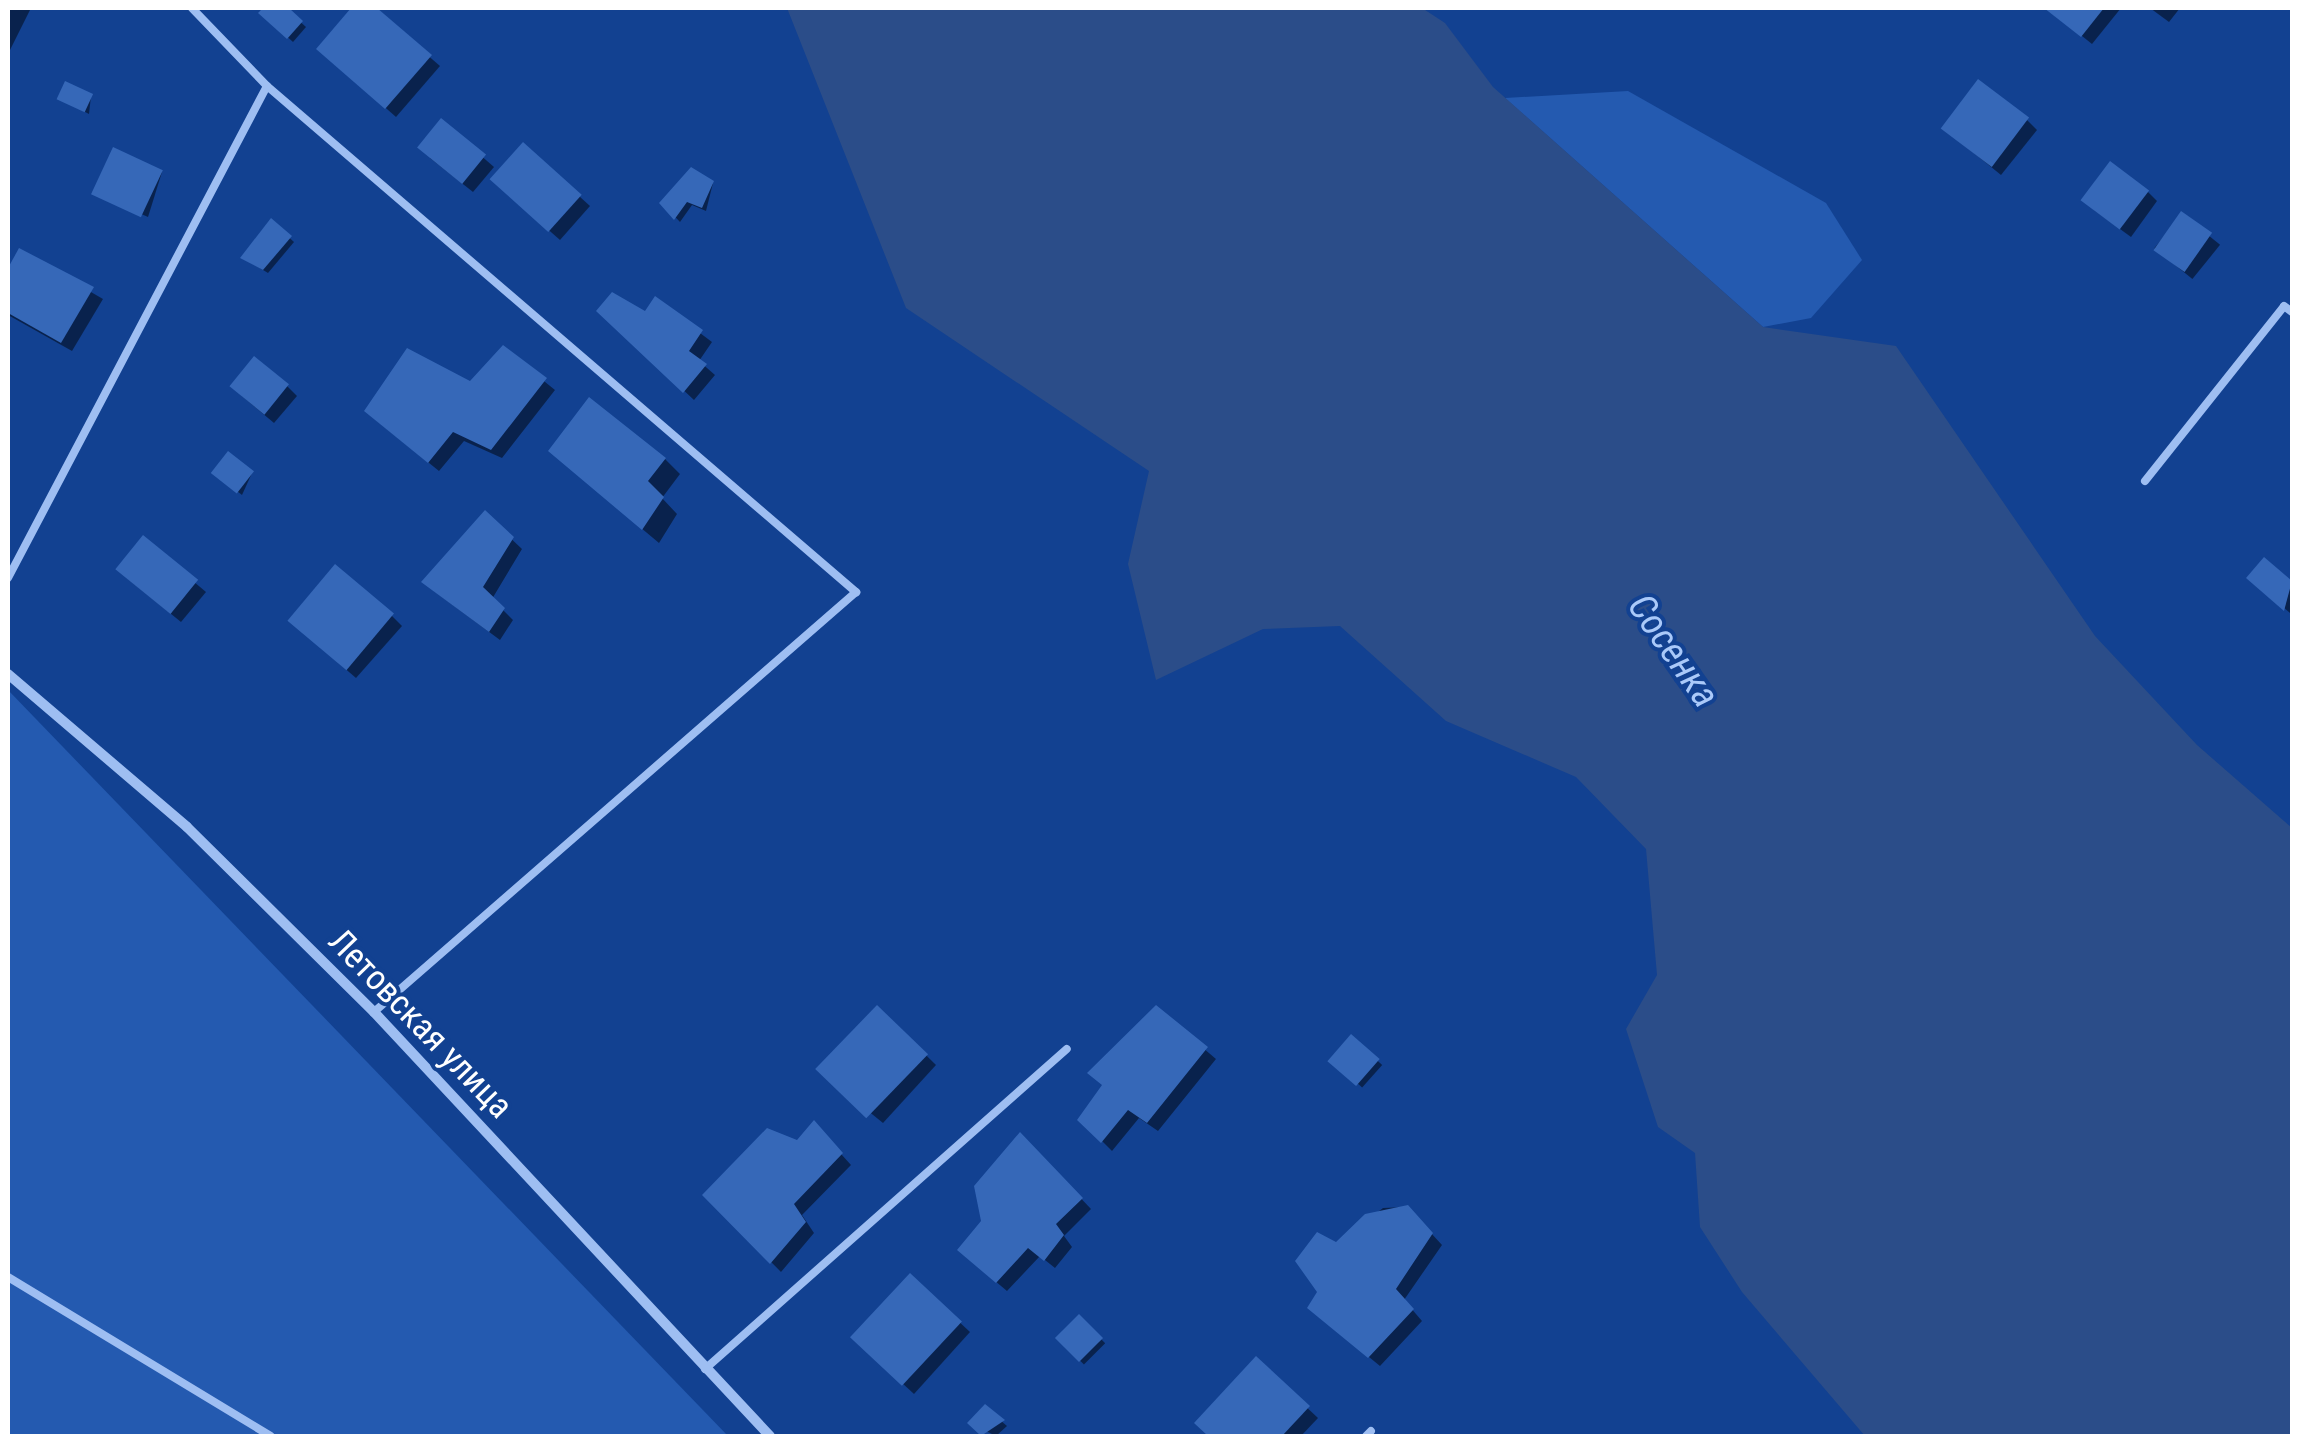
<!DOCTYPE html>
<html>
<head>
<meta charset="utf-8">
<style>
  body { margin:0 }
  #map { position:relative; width:2300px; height:1444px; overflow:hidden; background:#124191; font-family:"Roboto Condensed",sans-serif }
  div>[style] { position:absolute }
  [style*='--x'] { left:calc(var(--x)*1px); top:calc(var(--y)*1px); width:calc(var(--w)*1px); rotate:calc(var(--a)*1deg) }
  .green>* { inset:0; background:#245ab0 }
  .water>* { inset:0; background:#2b4d89 }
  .shadow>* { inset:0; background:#0007; transform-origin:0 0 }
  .building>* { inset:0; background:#3668b8; transform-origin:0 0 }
  .lane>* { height:8px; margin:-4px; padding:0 4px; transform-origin:4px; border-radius:4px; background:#9ebef2 }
  .street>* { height:10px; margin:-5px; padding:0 5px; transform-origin:5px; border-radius:5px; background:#9ebef2 }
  span { translate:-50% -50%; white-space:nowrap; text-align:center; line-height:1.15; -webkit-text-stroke:8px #124191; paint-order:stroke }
  .street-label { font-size:35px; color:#fff }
  .water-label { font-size:38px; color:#aac9f9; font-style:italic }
  .frame { position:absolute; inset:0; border:10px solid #fff; pointer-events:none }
</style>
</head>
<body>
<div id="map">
  <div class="green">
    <i style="clip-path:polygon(1628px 91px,1826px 203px,1862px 260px,1811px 318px,1763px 327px,1505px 98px)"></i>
    <i style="clip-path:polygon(8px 690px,728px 1436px,8px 1436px)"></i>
  </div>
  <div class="water">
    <i style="clip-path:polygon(787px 8px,1422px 8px,1445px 23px,1493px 87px,1763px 327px,1896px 346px,2095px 636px,2197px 745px,2292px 828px,2292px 1436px,1865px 1436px,1742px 1292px,1700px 1227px,1695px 1153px,1658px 1127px,1626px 1029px,1657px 975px,1646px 849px,1576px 777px,1446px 721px,1340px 626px,1263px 629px,1156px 680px,1128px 564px,1149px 471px,906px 308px)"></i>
  </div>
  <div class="shadow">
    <i style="clip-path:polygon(8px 8px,31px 8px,9px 52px,8px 52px)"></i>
    <i style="clip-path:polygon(266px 8px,285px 8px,306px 27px,293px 42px,261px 13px)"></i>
    <i style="clip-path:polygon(355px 8px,373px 8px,440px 66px,396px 117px,319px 49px)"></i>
    <i style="clip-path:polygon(2047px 8px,2121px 8px,2092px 44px)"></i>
    <i style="clip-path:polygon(2150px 8px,2180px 8px,2169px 22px)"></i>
    <i style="clip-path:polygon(91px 96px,89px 114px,60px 99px)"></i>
    <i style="clip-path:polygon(2027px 120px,2037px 130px,2001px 175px,1943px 128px)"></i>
    <i style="clip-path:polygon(442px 122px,494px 167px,473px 192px,430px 158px)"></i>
    <i style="clip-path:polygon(523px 145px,590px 206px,560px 240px,502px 189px)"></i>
    <i style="clip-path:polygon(162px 172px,148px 217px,97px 194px)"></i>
    <i style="clip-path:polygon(713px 183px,706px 211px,692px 205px,680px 222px,662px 203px)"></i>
    <i style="clip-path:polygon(2148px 192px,2157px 201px,2131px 237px,2094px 210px)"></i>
    <i style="left:2182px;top:214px;width:49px;height:44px;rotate:39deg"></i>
    <i style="clip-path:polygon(271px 221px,294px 242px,268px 273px,248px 261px)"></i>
    <i style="clip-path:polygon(20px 251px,103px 299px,72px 351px,8px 315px,8px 273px)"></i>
    <i style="clip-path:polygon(656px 300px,712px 342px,699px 361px,715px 375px,694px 400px,599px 311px,645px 315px)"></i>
    <i style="clip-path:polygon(503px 348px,555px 390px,502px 458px,464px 441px,439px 471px,377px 421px,471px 384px)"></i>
    <i style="clip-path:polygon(287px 386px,297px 396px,274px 423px,242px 396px)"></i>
    <i style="clip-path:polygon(665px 459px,680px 474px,662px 498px,677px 514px,659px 543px,566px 465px)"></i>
    <i style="clip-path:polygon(252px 473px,242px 495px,219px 477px)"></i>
    <i style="clip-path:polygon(485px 514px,522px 549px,492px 599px,513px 620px,500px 640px,434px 591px)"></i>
    <i style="clip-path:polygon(143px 539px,206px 592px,181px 622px,128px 579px)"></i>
    <i style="clip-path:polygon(2264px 560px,2292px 585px,2290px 613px,2249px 578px)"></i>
    <i style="clip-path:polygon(392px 616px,402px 626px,356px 678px,299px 629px)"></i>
    <i style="clip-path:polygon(878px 1008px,936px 1065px,883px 1123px,830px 1080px)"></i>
    <i style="clip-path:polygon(1156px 1008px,1216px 1059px,1158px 1131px,1139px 1118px,1112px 1151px,1081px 1120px)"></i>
    <i style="left:1351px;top:1037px;width:42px;height:30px;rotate:42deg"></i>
    <i style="clip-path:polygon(823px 1134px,851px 1165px,802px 1215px,814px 1233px,781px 1272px,705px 1195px)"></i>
    <i style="clip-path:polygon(1021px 1135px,1091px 1209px,1064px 1236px,1072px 1247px,1055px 1268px,1040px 1256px,1007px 1291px,970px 1260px)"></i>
    <i style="clip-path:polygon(1407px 1207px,1442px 1245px,1404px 1300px,1422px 1321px,1380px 1366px,1320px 1317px,1320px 1292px,1336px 1245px,1383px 1208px)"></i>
    <i style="clip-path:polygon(910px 1276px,970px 1332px,914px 1394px,863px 1347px)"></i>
    <i style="left:1079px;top:1317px;width:37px;height:30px;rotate:45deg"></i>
    <i style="clip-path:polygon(1256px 1360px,1318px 1418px,1301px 1436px,1211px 1436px,1198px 1423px)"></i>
    <i style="clip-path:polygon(985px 1407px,1007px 1426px,996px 1436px,970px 1423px)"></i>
  </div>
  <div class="building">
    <i style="clip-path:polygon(263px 8px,289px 8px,303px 21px,287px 39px,258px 13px)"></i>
    <i style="clip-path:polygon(351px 8px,377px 8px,432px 55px,385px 109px,316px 49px)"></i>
    <i style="clip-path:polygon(2044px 8px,2104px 8px,2081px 37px)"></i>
    <i style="left:1978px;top:79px;width:64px;height:62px;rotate:37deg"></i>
    <i style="left:65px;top:81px;width:31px;height:20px;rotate:25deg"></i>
    <i style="left:441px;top:118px;width:58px;height:38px;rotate:39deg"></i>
    <i style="left:523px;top:142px;width:79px;height:50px;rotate:42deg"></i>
    <i style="left:113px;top:147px;width:55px;height:52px;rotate:25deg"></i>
    <i style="left:2110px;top:161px;width:49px;height:49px;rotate:37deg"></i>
    <i style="clip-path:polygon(691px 167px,714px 181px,702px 208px,687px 202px,674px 220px,659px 203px)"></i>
    <i style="left:2181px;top:211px;width:38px;height:48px;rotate:35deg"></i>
    <i style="clip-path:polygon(271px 218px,292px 236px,263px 270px,240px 258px)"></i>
    <i style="clip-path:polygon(19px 248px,94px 287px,61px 343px,8px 313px,8px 268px)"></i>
    <i style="clip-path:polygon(612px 292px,645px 311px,655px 296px,703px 330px,689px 351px,707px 364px,683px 393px,596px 311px)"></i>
    <i style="clip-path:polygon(503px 345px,547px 378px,491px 450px,453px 432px,428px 463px,364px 411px,407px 348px,470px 381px)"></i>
    <i style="left:254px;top:356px;width:45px;height:39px;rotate:39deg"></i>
    <i style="clip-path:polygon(589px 397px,666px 458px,648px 481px,664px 497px,642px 530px,548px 451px)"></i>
    <i style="left:228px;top:451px;width:33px;height:28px;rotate:38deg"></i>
    <i style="clip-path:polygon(485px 510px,514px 537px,483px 587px,505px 608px,489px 632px,421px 582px)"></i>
    <i style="left:143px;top:535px;width:71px;height:44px;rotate:39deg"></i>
    <i style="clip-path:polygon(2264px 557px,2292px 581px,2284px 611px,2246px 578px)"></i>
    <i style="left:335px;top:564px;width:77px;height:74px;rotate:40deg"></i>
    <i style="left:877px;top:1005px;width:71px;height:89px;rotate:44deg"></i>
    <i style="clip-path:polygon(1156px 1005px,1208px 1047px,1147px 1123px,1128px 1110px,1101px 1143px,1077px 1120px,1102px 1085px,1087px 1073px)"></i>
    <i style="left:1351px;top:1034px;width:38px;height:36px;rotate:41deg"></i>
    <i style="clip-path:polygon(814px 1120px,843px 1153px,794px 1204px,806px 1222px,770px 1264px,702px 1195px,767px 1128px,797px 1140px)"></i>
    <i style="clip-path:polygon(1020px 1132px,1083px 1198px,1056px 1224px,1064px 1235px,1044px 1261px,1028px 1248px,996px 1283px,957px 1250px,981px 1221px,974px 1186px)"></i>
    <i style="clip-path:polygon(1408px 1205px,1433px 1233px,1396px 1289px,1414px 1309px,1368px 1358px,1307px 1308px,1317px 1292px,1295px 1261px,1317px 1232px,1336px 1242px,1365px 1214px)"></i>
    <i style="left:910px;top:1273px;width:71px;height:88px;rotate:43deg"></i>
    <i style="left:1079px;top:1314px;width:34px;height:34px;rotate:45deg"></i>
    <i style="clip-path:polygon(1256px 1356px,1310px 1406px,1282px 1436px,1208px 1436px,1194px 1423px)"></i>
    <i style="clip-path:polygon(985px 1404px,1005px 1420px,981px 1436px,967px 1423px)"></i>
  </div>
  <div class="lane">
    <i style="--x:267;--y:86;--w:777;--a:40.67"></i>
    <i style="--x:856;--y:592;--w:639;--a:138.93"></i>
    <i style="--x:2145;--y:481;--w:223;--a:-51.5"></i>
    <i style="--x:2284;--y:306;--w:10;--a:37"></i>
    <i style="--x:8;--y:578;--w:556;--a:-62.24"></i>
    <i style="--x:267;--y:86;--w:108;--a:-133.9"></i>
    <i style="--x:8;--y:1277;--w:307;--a:31.2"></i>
    <i style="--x:705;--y:1369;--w:483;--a:-41.5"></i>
    <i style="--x:1366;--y:1436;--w:7;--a:-45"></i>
  </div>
  <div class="street">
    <i style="--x:8;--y:674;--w:235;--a:40.5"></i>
    <i style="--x:187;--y:827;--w:263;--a:44.7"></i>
    <i style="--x:374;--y:1012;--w:580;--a:46.96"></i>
  </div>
  <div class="street-label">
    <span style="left:420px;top:1024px;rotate:46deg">Летовская улица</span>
  </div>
  <div class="water-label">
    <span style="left:1673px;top:651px;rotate:55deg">Сосенка</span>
  </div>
  <div class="frame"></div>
</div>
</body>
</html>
